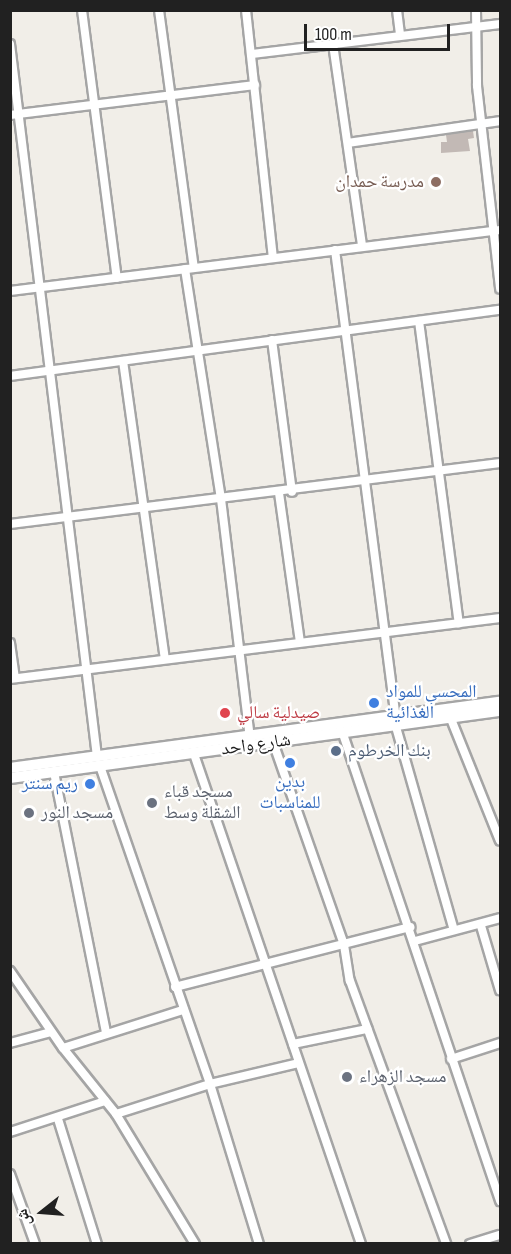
<!DOCTYPE html>
<html>
<head>
<meta charset="utf-8">
<style>
  body { margin:0 }
  #map { position:relative; width:511px; height:1254px; overflow:hidden; background:#f1eee8; font-family:"Sofia Sans Condensed","Noto Naskh Arabic",sans-serif }
  div>[style] { position:absolute }
  [style*='--x'] { left:calc(var(--x)*1px); top:calc(var(--y)*1px); width:calc(var(--w)*1px); rotate:calc(var(--a)*1deg) }
  .building>* { inset:0; background:#c2b9b5 }
  .roads { filter:drop-shadow(2px 0 #a5a5a5) drop-shadow(-2px 0 #a5a5a5) drop-shadow(0 2px #a5a5a5) drop-shadow(0 -2px #a5a5a5) }
  .minor>* { height:8px; margin:-4px; padding:0 4px; transform-origin:4px; border-radius:4px; background:#fff }
  .tertiary>* { height:10px; margin:-5px; padding:0 5px; transform-origin:5px; border-radius:5px; background:#fff }
  .dots>* { width:16px; height:16px; translate:-50% -50%; box-sizing:border-box; border:3px solid #fff; border-radius:50% }
  span { translate:-50% -50%; white-space:nowrap; text-align:center; line-height:1.15; -webkit-text-stroke:4.5px #fff; paint-order:stroke }
  .education-label { font-size:18px; color:#785e54 }
  .right { translate:-100% -50%; text-align:right }
  .shop-label { font-size:18px; color:#366cbe }
  .left { translate:0 -50%; text-align:left }
  .health-label { font-size:18px; color:#be3a42 }
  .street-label { font-size:18px; color:#212121 }
  .service-label { font-size:18px; color:#4e5e75 }
  .worship-label { font-size:18px; color:#5b616d }
  .frame { position:absolute; inset:0; border:12px solid #212121; pointer-events:none }
  .north { position:absolute; left:12px; top:1182px; width:60px; height:60px; -webkit-text-stroke:4px #fff; paint-order:stroke; rotate:253deg; font-size:16px; font-weight:700; line-height:24px; text-align:center; color:#212121 }
  .north::after { content:''; display:block; margin:auto; width:21px; height:27px; background:#212121; clip-path:polygon(50% 0,100% 100%,50% 72%,0 100%) }
  .scale { position:absolute; left:304px; top:24px; width:146px; height:27px; box-sizing:border-box; border:3px solid #212121; border-top:0; padding-left:8px; font-size:18px; line-height:21px; white-space:nowrap; color:#212121; -webkit-text-stroke:4px #fff; paint-order:stroke }
</style>
</head>
<body>
<div id="map">
  <div class="building">
    <i style="clip-path:polygon(473px 131px,474px 138px,468px 139px,470px 151px,441px 153px,441px 142px,447px 142px,446px 135px)"></i>
  </div>
  <div class="roads">
    <div class="minor">
      <i style="--x:82;--y:10;--w:270;--a:82.6"></i>
      <i style="--x:159;--y:10;--w:260;--a:82.3"></i>
      <i style="--x:246;--y:10;--w:248;--a:83.8"></i>
      <i style="--x:397;--y:10;--w:25;--a:83"></i>
      <i style="--x:476;--y:10;--w:76;--a:89.2"></i>
      <i style="--x:477;--y:86;--w:204;--a:83.5"></i>
      <i style="--x:10;--y:44;--w:718;--a:83.04"></i>
      <i style="--x:333;--y:44;--w:204;--a:81.8"></i>
      <i style="--x:252;--y:54;--w:250;--a:-6.9"></i>
      <i style="--x:10;--y:115;--w:247;--a:-7"></i>
      <i style="--x:348;--y:143;--w:154;--a:-8.2"></i>
      <i style="--x:335;--y:250;--w:471;--a:82.6"></i>
      <i style="--x:185;--y:269;--w:233;--a:81.1"></i>
      <i style="--x:221;--y:499;--w:240;--a:83.1"></i>
      <i style="--x:10;--y:291;--w:494;--a:-7.1"></i>
      <i style="--x:419;--y:321;--w:305;--a:82.5"></i>
      <i style="--x:272;--y:340;--w:153;--a:82.5"></i>
      <i style="--x:123;--y:361;--w:300;--a:82"></i>
      <i style="--x:10;--y:376;--w:494;--a:-7.7"></i>
      <i style="--x:279;--y:493;--w:150;--a:82"></i>
      <i style="--x:10;--y:524;--w:494;--a:-7.1"></i>
      <i style="--x:10;--y:643;--w:35;--a:82"></i>
      <i style="--x:10;--y:679;--w:494;--a:-7.1"></i>
      <i style="--x:451;--y:719;--w:131;--a:68.1"></i>
      <i style="--x:396;--y:727;--w:211;--a:74.1"></i>
      <i style="--x:343;--y:734;--w:493;--a:71.4"></i>
      <i style="--x:273;--y:742;--w:215;--a:70.7"></i>
      <i style="--x:344;--y:945;--w:36;--a:81"></i>
      <i style="--x:350;--y:981;--w:280;--a:69.9"></i>
      <i style="--x:194;--y:754;--w:518;--a:71.18"></i>
      <i style="--x:100;--y:766;--w:336;--a:70.9"></i>
      <i style="--x:210;--y:1084;--w:167;--a:73"></i>
      <i style="--x:54;--y:772;--w:266;--a:78.7"></i>
      <i style="--x:481;--y:926;--w:67;--a:73.5"></i>
      <i style="--x:415;--y:941;--w:88;--a:-15.1"></i>
      <i style="--x:10;--y:971;--w:93;--a:55.5"></i>
      <i style="--x:63;--y:1048;--w:85;--a:51.2"></i>
      <i style="--x:116;--y:1114;--w:152;--a:58.7"></i>
      <i style="--x:175;--y:987;--w:243;--a:-14.3"></i>
      <i style="--x:10;--y:1043;--w:42;--a:-15"></i>
      <i style="--x:293;--y:1044;--w:76;--a:-11.5"></i>
      <i style="--x:63;--y:1048;--w:126;--a:-17.6"></i>
      <i style="--x:451;--y:1059;--w:52;--a:-18.1"></i>
      <i style="--x:116;--y:1114;--w:99;--a:-17.7"></i>
      <i style="--x:210;--y:1084;--w:91;--a:-13.3"></i>
      <i style="--x:58;--y:1119;--w:131;--a:72.7"></i>
      <i style="--x:10;--y:1132;--w:100;--a:-18.1"></i>
      <i style="--x:10;--y:1174;--w:74;--a:70.3"></i>
      <i style="--x:470;--y:1244;--w:31;--a:-17"></i>
    </div>
    <div class="tertiary">
      <i style="--x:10;--y:768;--w:494;--a:-7.7"></i>
      <i style="--x:10;--y:778;--w:495;--a:-7.8"></i>
    </div>
  </div>
  <div class="dots">
    <i style="left:436px;top:182px;background:#8d6e63"></i>
    <i style="left:374px;top:703px;background:#3f7fe0"></i>
    <i style="left:225px;top:713px;background:#e0444e"></i>
    <i style="left:336px;top:751px;background:#5c6f8a"></i>
    <i style="left:290px;top:763px;background:#3f7fe0"></i>
    <i style="left:90px;top:784px;background:#3f7fe0"></i>
    <i style="left:152px;top:803px;background:#6b7280"></i>
    <i style="left:29px;top:813px;background:#6b7280"></i>
    <i style="left:347px;top:1077px;background:#6b7280"></i>
  </div>
  <div class="education-label">
    <span class="right" style="left:424px;top:182px">مدرسة حمدان</span>
  </div>
  <div class="shop-label">
    <span class="left" style="left:386px;top:703px">المحسي للمواد<br>الغذائية</span>
    <span style="left:290px;top:793px">بدين<br>للمناسبات</span>
    <span class="right" style="left:78px;top:784px">ريم سنتر</span>
  </div>
  <div class="health-label">
    <span class="left" style="left:237px;top:713px">صيدلية سالي</span>
  </div>
  <div class="street-label">
    <span style="left:256px;top:745px;rotate:-8deg">شارع واحد</span>
  </div>
  <div class="service-label">
    <span class="left" style="left:348px;top:751px">بنك الخرطوم</span>
  </div>
  <div class="worship-label">
    <span class="left" style="left:164px;top:803px">مسجد قباء<br>الشقلة وسط</span>
    <span class="left" style="left:41px;top:813px">مسجد النور</span>
    <span class="left" style="left:359px;top:1077px">مسجد الزهراء</span>
  </div>
  <div class="frame"></div>
  <div class="north">ش</div>
  <div class="scale">100 m</div>
</div>
</body>
</html>
